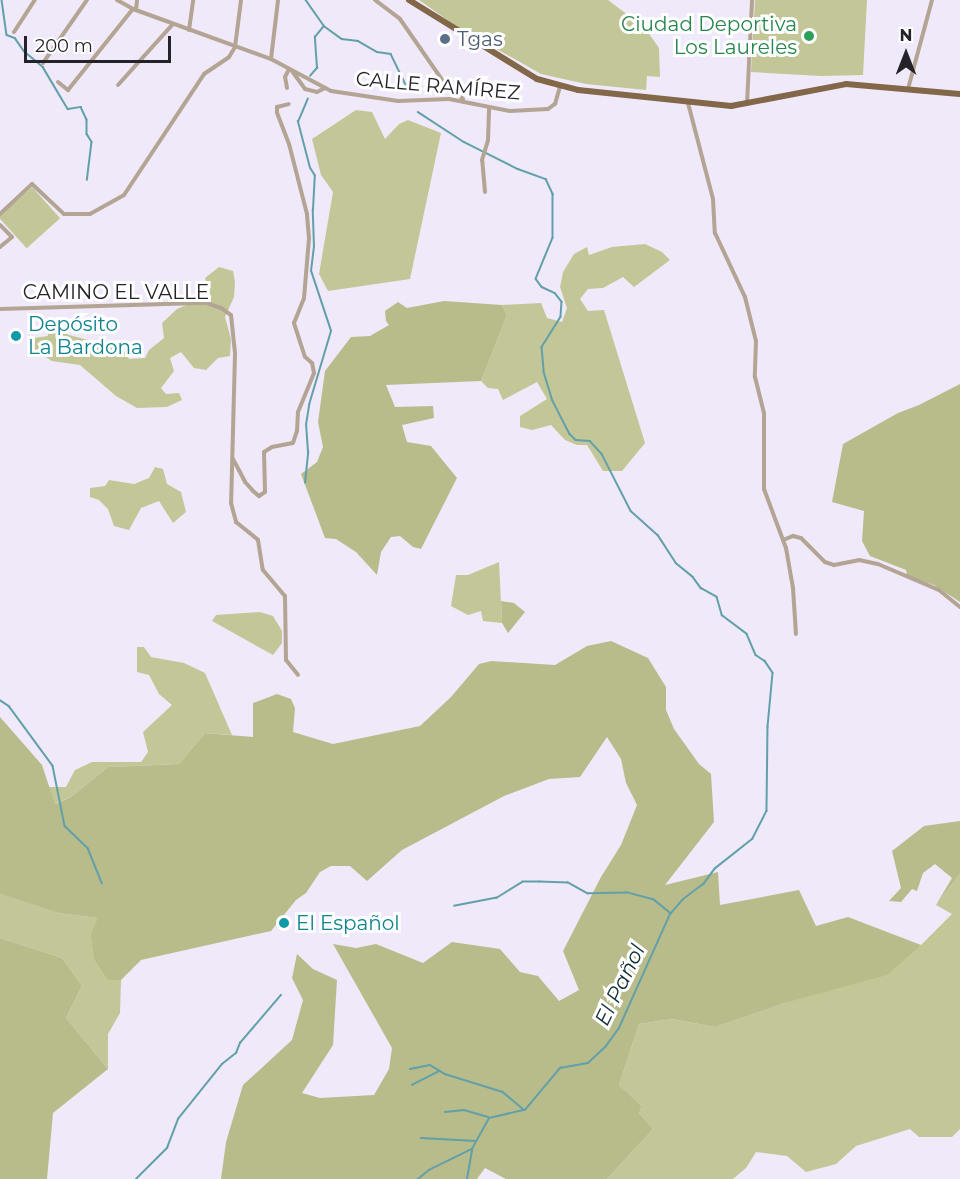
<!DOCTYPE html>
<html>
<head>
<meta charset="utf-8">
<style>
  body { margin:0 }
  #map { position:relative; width:960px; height:1179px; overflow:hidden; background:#efe9fa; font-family:Montserrat,sans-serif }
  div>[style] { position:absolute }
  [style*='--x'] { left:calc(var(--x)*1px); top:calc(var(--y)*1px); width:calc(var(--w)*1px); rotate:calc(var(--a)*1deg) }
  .green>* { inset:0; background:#c3c797; transform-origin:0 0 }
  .forest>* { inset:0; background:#b8bc8b }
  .stream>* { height:1.5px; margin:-0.75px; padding:0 0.75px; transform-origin:0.75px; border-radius:0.75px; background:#62a0a9 }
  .street>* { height:4px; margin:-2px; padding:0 2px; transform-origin:2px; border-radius:2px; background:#b3a493 }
  .primary>* { height:6px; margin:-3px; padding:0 3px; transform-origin:3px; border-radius:3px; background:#826749 }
  .dots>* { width:16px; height:16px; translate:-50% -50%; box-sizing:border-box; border:3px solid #fff; border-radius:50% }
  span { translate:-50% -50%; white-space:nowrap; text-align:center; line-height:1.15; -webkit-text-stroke:6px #fff; paint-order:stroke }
  .leisure-label { font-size:20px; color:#27864d }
  .right { translate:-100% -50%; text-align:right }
  .service-label { font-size:20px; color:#4e5e75 }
  .left { translate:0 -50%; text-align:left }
  .street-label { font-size:20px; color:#252329 }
  .culture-label { font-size:20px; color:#0d838f }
  .water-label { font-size:21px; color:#103034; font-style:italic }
  .north { position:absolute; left:876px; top:24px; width:60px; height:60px; -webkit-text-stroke:4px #fff; paint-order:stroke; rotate:0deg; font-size:16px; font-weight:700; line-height:24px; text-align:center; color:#252329 }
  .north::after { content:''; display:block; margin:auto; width:21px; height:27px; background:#252329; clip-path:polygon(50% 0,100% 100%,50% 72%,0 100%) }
  .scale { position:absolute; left:24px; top:36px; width:147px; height:27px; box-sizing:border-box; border:3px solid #252329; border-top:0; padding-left:8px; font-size:18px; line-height:21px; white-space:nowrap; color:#252329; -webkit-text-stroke:4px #fff; paint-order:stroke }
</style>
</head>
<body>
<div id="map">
  <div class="green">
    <i style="clip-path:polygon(419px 0,608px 0,645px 28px,659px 48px,660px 77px,647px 76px,646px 90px,586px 84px,541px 74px,456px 26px)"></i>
    <i style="clip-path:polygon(755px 0,867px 0,863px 75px,821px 76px,751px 72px)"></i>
    <i style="clip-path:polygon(356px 110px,372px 112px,385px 139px,399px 124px,408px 120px,441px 133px,410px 279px,328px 291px,319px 274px,333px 192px,321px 175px,312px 139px)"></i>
    <i style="left:32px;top:187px;width:42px;height:45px;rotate:48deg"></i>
    <i style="clip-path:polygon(645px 244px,662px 252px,670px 260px,634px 287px,623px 277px,603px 288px,588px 289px,580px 299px,588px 311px,604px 310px,645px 443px,622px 471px,603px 471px,587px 445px,577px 445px,565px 440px,551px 425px,532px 430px,520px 427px,520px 416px,547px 399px,537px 382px,503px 400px,498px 389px,488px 388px,481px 381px,507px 315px,502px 305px,541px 303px,547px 318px,562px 322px,567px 308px,560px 287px,563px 272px,574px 254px,587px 247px,589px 255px,612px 247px)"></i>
    <i style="clip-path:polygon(219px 267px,233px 271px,235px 282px,234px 297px,225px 317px,231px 339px,230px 356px,218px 358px,206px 370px,194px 368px,181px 352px,170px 358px,174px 371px,161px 388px,166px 394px,179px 393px,182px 400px,167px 407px,137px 408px,116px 396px,80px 365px,52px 361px,27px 345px,34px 338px,48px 336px,47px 326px,52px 324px,69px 335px,123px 349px,129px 359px,145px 358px,149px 350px,164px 338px,162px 323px,177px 309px,210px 295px,205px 278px)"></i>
    <i style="clip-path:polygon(155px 467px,163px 469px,167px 484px,181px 492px,186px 512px,173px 523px,159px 501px,141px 508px,129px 530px,114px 526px,108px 509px,99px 500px,90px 497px,90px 488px,105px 486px,109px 480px,134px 484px,149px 478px)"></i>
    <i style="clip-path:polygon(499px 562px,502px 623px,483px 621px,481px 611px,468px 615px,451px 606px,456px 575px,468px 575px)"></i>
    <i style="clip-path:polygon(260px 612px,273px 616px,282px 631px,282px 643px,273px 655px,212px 621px,216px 615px)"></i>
    <i style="clip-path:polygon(137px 647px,144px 647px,151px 657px,184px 663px,205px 673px,232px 735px,205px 733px,179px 764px,108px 767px,71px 797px,54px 804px,49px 787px,66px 787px,75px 770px,92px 762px,141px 762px,148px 752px,143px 732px,172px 705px,159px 694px,149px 675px,137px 672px)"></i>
    <i style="clip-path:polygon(960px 874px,960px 1129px,952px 1137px,919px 1137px,910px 1129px,856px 1146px,836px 1164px,806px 1172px,787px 1156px,756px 1152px,746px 1168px,733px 1179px,607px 1179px,653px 1129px,639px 1113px,642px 1106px,619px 1085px,639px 1024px,672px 1019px,715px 1027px,788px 1002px,921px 945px,952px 914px,936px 905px)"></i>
    <i style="clip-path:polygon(0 894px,58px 913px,98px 918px,108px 980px,121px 980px,120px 1013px,108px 1034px,108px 1069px,66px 1018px,82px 986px,62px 958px,0 938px)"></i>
  </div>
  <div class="forest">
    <i style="clip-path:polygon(444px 301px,502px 305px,507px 315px,481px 381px,386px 385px,395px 407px,433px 406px,434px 418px,402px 425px,407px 442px,431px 446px,457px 478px,421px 549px,413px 547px,400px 536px,391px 537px,381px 552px,377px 575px,356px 552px,336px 539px,325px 538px,301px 474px,317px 462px,323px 447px,318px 422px,325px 371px,351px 337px,370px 336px,389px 325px,386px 321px,385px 311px,398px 302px,407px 308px)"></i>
    <i style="clip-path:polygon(960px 384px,960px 602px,934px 585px,907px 576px,906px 570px,870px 556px,862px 541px,864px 511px,832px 502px,843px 444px,898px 413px,919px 405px)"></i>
    <i style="clip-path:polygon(501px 601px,514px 603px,525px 612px,508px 633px,502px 623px)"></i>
    <i style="clip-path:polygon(611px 641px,648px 658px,666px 687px,666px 710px,674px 729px,699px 764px,711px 774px,714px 822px,665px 885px,718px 872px,720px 905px,799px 890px,816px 926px,848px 917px,921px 945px,887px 975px,788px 1002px,715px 1027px,672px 1019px,639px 1024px,619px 1085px,642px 1106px,639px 1113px,653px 1129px,607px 1179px,506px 1179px,485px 1168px,477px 1179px,221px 1179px,226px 1142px,243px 1085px,292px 1040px,303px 1000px,292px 978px,297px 954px,313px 969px,337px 980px,333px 1045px,302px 1093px,320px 1098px,374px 1095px,389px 1069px,392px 1048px,333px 944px,356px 948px,376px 944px,423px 963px,452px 942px,500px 949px,520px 972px,538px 976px,559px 1001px,579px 990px,563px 951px,601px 877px,621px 845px,637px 805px,626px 783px,621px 759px,607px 737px,580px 777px,549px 779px,504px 796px,402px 850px,367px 881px,350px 866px,331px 866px,320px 872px,306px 893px,296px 900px,271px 931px,141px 960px,121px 980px,108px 980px,94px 959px,91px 934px,98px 918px,58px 913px,0 894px,0 717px,42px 765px,55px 804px,71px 797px,108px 767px,179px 764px,205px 733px,253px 737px,253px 703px,277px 694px,291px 699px,295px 708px,293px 732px,333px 744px,420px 726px,451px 697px,479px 664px,491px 661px,555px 665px,587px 646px)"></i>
    <i style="clip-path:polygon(960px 821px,960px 874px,936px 905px,952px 878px,935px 864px,923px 873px,917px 891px,912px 889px,901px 902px,889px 901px,901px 888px,892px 851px,924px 826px)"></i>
    <i style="clip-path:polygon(0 938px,62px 958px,82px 986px,66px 1018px,108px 1069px,53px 1113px,47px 1179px,0 1179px)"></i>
  </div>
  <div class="stream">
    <i style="--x:2;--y:0;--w:35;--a:82"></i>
    <i style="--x:7;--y:35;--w:9;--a:21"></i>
    <i style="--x:15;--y:38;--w:16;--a:55"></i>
    <i style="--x:24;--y:51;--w:25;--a:40"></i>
    <i style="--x:43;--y:67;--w:49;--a:59.2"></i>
    <i style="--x:68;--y:109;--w:13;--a:-9"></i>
    <i style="--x:81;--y:107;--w:14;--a:65"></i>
    <i style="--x:87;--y:120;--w:14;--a:90"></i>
    <i style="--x:87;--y:134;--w:9;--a:58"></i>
    <i style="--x:92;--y:142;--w:38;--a:97"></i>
    <i style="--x:306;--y:0;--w:32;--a:55"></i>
    <i style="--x:324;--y:26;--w:22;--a:36"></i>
    <i style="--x:342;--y:39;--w:16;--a:7"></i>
    <i style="--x:358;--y:41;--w:22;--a:30"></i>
    <i style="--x:377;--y:52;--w:14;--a:8"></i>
    <i style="--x:391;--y:54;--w:41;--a:64.1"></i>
    <i style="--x:310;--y:76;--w:11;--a:-49"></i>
    <i style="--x:317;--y:68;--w:31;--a:-94"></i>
    <i style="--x:315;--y:37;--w:14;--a:-51"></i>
    <i style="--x:418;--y:112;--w:55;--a:33.1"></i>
    <i style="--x:464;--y:142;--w:60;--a:26.6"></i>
    <i style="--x:518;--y:169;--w:30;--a:20"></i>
    <i style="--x:546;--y:179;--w:17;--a:65"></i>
    <i style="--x:553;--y:194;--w:44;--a:90"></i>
    <i style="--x:553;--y:238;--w:44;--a:112.5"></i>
    <i style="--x:536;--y:279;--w:10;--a:53"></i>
    <i style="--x:542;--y:287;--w:14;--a:25"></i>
    <i style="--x:555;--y:293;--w:11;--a:52"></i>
    <i style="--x:562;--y:302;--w:15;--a:94"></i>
    <i style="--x:561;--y:317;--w:36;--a:122"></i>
    <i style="--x:542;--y:347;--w:25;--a:85"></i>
    <i style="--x:544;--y:372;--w:30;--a:73"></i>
    <i style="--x:553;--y:401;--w:37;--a:63"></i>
    <i style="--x:570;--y:434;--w:8;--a:45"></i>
    <i style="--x:576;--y:440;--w:14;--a:4"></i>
    <i style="--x:590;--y:441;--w:18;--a:47"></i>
    <i style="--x:602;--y:454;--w:64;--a:63"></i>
    <i style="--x:631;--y:511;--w:36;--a:42"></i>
    <i style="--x:658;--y:535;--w:33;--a:57"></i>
    <i style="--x:676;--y:563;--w:22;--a:39"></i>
    <i style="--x:693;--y:577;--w:14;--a:54"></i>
    <i style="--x:701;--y:588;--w:18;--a:29"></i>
    <i style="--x:717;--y:597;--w:19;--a:74"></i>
    <i style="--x:722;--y:615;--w:31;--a:37"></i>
    <i style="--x:747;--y:634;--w:23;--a:67"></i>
    <i style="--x:756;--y:655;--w:11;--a:34"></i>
    <i style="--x:765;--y:661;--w:14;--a:56"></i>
    <i style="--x:773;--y:673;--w:54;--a:95.3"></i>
    <i style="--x:768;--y:727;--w:84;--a:90.7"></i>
    <i style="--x:767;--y:811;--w:31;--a:117"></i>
    <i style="--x:753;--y:839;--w:48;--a:141.7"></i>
    <i style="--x:715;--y:869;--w:19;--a:126"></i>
    <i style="--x:704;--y:884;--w:26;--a:143"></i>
    <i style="--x:683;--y:900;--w:18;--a:131"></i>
    <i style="--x:671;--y:914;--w:22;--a:-141"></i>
    <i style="--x:654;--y:900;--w:28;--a:-165"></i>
    <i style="--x:627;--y:893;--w:39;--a:179"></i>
    <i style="--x:588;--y:894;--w:23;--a:-151"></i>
    <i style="--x:568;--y:883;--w:28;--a:-178"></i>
    <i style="--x:540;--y:882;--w:17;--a:180"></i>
    <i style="--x:523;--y:882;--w:31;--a:148"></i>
    <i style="--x:497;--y:898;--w:43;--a:169.2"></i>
    <i style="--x:305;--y:483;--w:31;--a:-84"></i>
    <i style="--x:308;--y:452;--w:27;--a:-94"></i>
    <i style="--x:306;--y:425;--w:20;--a:-81"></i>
    <i style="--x:309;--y:405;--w:77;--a:-73.4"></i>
    <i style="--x:331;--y:331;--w:63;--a:-108.4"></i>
    <i style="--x:311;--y:271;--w:24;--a:-83"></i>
    <i style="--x:314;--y:247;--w:37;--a:-92"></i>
    <i style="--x:313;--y:210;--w:34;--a:-87"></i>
    <i style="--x:315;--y:176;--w:9;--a:-122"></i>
    <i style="--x:310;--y:168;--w:48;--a:-104.6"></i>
    <i style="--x:298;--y:122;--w:25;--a:-67"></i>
    <i style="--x:0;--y:700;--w:11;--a:34"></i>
    <i style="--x:9;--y:706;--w:74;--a:53.7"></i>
    <i style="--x:53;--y:766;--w:61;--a:78.7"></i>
    <i style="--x:65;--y:826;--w:32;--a:44"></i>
    <i style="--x:88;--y:848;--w:38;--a:68"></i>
    <i style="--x:410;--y:1069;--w:20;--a:-11"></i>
    <i style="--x:430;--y:1065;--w:17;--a:31"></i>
    <i style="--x:445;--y:1074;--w:61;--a:17.2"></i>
    <i style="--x:503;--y:1092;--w:26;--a:40"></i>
    <i style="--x:412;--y:1085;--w:31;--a:-27"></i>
    <i style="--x:445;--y:1112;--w:19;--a:-6"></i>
    <i style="--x:464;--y:1110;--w:25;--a:16"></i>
    <i style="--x:421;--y:1138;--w:55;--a:3.1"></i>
    <i style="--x:136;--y:1179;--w:44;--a:-45"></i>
    <i style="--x:167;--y:1148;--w:31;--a:-69"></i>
    <i style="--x:178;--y:1119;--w:70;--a:-51.3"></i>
    <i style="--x:222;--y:1064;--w:18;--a:-38"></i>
    <i style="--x:236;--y:1053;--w:11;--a:-68"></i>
    <i style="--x:240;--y:1043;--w:63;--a:-49.5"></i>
    <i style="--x:418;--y:1179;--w:14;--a:-39"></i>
    <i style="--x:429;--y:1170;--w:48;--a:-26"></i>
    <i style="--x:472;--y:1149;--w:35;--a:-61"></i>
    <i style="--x:489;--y:1118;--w:37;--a:-13"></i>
    <i style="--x:525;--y:1110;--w:55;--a:-50.2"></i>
    <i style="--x:560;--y:1068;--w:28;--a:-10"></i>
    <i style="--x:588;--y:1063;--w:25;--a:-43"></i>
    <i style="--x:606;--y:1046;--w:22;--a:-54"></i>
    <i style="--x:619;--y:1028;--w:125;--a:-65.9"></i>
    <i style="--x:467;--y:1179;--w:29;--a:-80"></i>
  </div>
  <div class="street">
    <i style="--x:117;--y:0;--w:18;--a:29"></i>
    <i style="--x:133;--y:9;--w:147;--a:19.9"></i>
    <i style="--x:271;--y:59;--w:68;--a:28.1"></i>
    <i style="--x:331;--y:91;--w:68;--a:8.5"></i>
    <i style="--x:398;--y:101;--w:51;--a:-2.2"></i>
    <i style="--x:449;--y:99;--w:62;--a:11.1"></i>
    <i style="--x:510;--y:111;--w:38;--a:-3"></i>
    <i style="--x:548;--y:109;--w:9;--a:-36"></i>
    <i style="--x:555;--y:104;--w:18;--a:-74"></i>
    <i style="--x:375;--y:0;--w:31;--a:37"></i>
    <i style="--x:400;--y:19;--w:75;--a:55.3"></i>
    <i style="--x:443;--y:81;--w:27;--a:42"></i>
    <i style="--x:136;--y:10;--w:10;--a:-84"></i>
    <i style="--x:189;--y:30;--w:30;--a:-82"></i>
    <i style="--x:14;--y:32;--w:38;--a:-57"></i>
    <i style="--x:271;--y:59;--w:59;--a:-83.2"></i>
    <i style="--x:43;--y:63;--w:77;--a:-55.1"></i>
    <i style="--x:292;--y:71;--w:22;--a:54"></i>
    <i style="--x:305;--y:89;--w:12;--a:14"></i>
    <i style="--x:317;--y:92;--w:9;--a:-27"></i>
    <i style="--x:58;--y:82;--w:13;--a:39"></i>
    <i style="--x:68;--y:90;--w:104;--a:-51.3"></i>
    <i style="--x:118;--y:85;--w:82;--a:-48"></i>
    <i style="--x:287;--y:88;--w:11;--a:-100"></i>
    <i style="--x:285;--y:77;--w:9;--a:-63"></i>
    <i style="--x:908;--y:89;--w:92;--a:-74.9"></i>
    <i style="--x:688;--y:103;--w:99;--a:75.4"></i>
    <i style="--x:713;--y:199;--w:34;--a:87"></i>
    <i style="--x:715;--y:233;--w:71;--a:64.9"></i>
    <i style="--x:745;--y:297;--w:45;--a:76"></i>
    <i style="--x:756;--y:341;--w:36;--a:92"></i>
    <i style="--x:755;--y:377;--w:37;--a:76"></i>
    <i style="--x:764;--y:413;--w:76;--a:90"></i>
    <i style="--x:764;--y:489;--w:63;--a:69.6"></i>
    <i style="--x:786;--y:548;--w:41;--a:80.1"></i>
    <i style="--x:793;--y:588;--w:46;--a:86.3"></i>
    <i style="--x:747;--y:104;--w:104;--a:-87.2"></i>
    <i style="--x:485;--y:192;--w:32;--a:-95"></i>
    <i style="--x:482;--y:160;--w:21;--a:-73"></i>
    <i style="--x:488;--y:140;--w:33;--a:-88"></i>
    <i style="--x:0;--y:214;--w:44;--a:-43.2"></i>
    <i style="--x:32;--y:184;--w:44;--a:43.2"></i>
    <i style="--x:64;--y:214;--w:26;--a:0"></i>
    <i style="--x:90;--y:214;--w:39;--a:-29"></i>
    <i style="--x:124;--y:195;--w:145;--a:-56.5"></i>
    <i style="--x:204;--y:74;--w:30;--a:-34"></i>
    <i style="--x:229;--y:57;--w:12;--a:-59"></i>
    <i style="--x:235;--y:47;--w:47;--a:-82.7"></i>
    <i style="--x:0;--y:225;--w:17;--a:45"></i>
    <i style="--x:12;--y:237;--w:16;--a:140"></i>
    <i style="--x:0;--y:309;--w:207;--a:-1.7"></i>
    <i style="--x:207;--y:303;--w:15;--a:20"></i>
    <i style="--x:221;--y:308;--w:12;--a:35"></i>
    <i style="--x:231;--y:315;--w:39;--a:84"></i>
    <i style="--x:235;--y:354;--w:149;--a:91.5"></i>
    <i style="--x:231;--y:503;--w:20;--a:75"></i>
    <i style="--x:236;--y:522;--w:28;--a:39"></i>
    <i style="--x:258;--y:540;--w:30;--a:81"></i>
    <i style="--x:263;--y:570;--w:34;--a:50"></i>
    <i style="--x:285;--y:596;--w:64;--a:89.1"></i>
    <i style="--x:286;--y:660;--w:19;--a:51"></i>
    <i style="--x:233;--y:459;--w:26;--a:62"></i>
    <i style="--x:245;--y:482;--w:12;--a:48"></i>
    <i style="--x:253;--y:491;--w:8;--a:40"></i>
    <i style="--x:259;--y:496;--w:7;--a:-34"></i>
    <i style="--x:265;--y:492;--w:40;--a:-91.4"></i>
    <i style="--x:264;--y:452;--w:9;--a:-32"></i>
    <i style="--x:272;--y:447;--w:21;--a:-11"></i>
    <i style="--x:293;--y:443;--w:13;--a:-72"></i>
    <i style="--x:297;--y:431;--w:19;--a:-87"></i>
    <i style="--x:298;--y:412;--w:42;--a:-67.7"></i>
    <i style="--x:314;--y:373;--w:10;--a:-101"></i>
    <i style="--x:312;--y:363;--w:9;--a:-139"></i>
    <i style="--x:305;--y:357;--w:36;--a:-108"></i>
    <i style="--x:294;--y:323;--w:27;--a:-68"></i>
    <i style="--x:304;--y:298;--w:60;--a:-85.2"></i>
    <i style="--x:309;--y:238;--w:24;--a:-95"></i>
    <i style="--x:307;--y:214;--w:72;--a:-104.4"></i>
    <i style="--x:289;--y:144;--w:34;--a:-111"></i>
    <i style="--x:277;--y:112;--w:5;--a:-90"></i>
    <i style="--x:277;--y:107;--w:12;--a:-14"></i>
    <i style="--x:783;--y:540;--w:11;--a:-22"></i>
    <i style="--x:793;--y:536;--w:8;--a:14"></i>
    <i style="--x:801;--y:538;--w:34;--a:45"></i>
    <i style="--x:825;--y:562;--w:9;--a:18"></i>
    <i style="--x:834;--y:565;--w:25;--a:-11"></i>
    <i style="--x:859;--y:560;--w:19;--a:12"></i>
    <i style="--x:878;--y:564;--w:66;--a:23.1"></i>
    <i style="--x:939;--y:590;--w:27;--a:39"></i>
  </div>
  <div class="primary">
    <i style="--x:409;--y:0;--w:150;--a:31.7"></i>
    <i style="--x:537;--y:79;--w:42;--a:15"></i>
    <i style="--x:578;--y:90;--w:154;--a:6"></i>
    <i style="--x:731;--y:106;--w:117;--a:-10.8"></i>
    <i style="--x:846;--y:84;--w:114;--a:5"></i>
  </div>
  <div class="dots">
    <i style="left:809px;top:36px;background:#2e9e5b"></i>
    <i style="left:445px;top:39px;background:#5c6f8a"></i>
    <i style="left:16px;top:336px;background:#0f9aa8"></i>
    <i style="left:284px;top:923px;background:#0f9aa8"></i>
  </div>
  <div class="leisure-label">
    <span class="right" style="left:797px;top:36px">Ciudad Deportiva<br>Los Laureles</span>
  </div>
  <div class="service-label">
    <span class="left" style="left:457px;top:39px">Tgas</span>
  </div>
  <div class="street-label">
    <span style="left:438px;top:86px;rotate:5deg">CALLE RAMÍREZ</span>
    <span style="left:116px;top:292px">CAMINO EL VALLE</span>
  </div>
  <div class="culture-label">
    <span class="left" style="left:28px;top:336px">Depósito<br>La Bardona</span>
    <span class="left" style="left:296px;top:923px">El Español</span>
  </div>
  <div class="water-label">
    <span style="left:620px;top:985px;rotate:-64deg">El Pañol</span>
  </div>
  <div class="north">N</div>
  <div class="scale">200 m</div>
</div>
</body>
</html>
